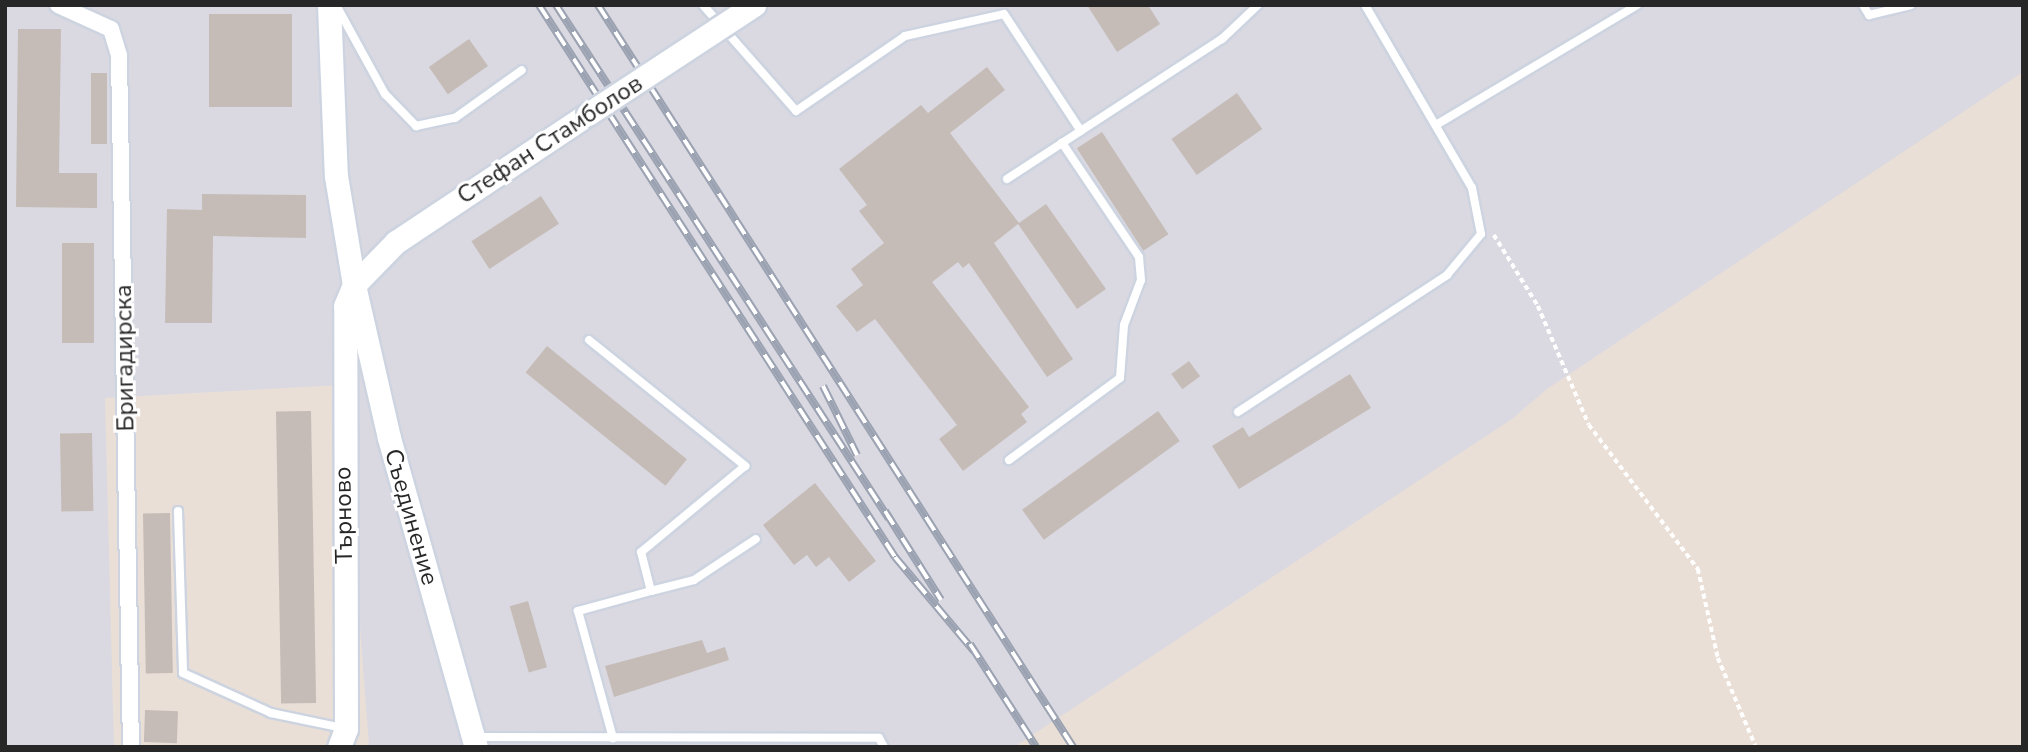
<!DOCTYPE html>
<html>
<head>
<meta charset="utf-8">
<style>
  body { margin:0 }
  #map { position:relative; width:2028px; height:752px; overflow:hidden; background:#eadfd7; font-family:"Nunito Sans",sans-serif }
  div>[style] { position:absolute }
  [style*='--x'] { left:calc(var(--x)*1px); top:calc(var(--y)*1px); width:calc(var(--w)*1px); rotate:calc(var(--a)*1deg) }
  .industrial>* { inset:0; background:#dad9e1 }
  .building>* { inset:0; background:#c5bcb7; transform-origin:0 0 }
  .path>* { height:3.5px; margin-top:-1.75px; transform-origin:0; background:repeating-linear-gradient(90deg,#fff 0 5px,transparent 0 8.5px) }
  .roads { filter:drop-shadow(2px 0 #cdd4e0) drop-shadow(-2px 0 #cdd4e0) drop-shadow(0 2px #cdd4e0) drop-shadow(0 -2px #cdd4e0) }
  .lane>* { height:8px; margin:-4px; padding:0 4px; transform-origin:4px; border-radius:4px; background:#fff }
  .street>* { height:16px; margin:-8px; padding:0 8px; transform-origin:8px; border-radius:8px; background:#fff }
  .secondary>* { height:23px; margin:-11.5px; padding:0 11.5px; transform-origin:11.5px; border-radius:11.5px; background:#fff }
  .rail>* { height:8px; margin-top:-4px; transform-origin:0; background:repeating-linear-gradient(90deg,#fff 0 16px,#9ba2b1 0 32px); box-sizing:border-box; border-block:2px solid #9ba2b1 }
  .bridges { filter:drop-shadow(2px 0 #cdd4e0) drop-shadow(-2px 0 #cdd4e0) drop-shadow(0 2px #cdd4e0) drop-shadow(0 -2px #cdd4e0) }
  .secondary-bridge>* { height:23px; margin:-11.5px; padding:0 11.5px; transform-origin:11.5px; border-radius:11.5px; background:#fff }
  span { translate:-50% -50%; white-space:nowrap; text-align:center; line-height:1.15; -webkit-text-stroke:6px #fff; paint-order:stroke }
  .street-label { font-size:24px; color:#272727 }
  .frame { position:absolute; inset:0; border:7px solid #272727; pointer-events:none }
</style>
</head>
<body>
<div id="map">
  <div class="industrial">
    <i style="clip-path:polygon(5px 5px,2023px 5px,2023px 72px,1547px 389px,1512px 419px,1014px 747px,369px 747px,342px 385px,105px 398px,114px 747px,5px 747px)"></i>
  </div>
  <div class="building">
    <i style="clip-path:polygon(1087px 5px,1148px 5px,1160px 24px,1117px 52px)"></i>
    <i style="left:209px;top:14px;width:83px;height:93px"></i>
    <i style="clip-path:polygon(18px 29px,61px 29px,59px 173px,97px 173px,97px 208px,16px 207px)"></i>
    <i style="left:469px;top:39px;width:33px;height:49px;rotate:55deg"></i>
    <i style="clip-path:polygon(987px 67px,1005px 90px,950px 133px,1019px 223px,1046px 204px,1106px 289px,1077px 309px,1018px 224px,994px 243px,1073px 359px,1047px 377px,969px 263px,963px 268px,958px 262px,932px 282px,1029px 407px,1021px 414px,1027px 422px,963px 471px,939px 439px,957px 425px,875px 319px,857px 332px,836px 306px,863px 285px,851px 269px,884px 243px,859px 211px,867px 205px,839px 169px,921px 105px,928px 113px)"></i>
    <i style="left:91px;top:73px;width:16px;height:71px"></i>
    <i style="left:1237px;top:93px;width:44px;height:80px;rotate:55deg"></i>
    <i style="left:1102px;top:132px;width:122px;height:30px;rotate:57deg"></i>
    <i style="clip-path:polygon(202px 194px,306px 195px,306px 238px,213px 236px,212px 323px,165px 323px,167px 209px,202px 210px)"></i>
    <i style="left:541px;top:196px;width:33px;height:83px;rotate:57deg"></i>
    <i style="left:94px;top:243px;width:100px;height:32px;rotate:90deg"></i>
    <i style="left:547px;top:346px;width:180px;height:34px;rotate:39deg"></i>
    <i style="left:1189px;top:361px;width:19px;height:22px;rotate:54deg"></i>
    <i style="clip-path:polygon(1350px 374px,1371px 408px,1239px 489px,1212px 446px,1243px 427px,1249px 437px)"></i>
    <i style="left:311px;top:411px;width:292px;height:35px;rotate:89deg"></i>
    <i style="left:1158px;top:411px;width:37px;height:168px;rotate:54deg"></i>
    <i style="left:92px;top:433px;width:78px;height:32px;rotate:89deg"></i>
    <i style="clip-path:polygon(815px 483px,876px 561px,849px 582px,829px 557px,816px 567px,807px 555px,794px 565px,763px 525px)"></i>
    <i style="left:170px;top:513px;width:160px;height:27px;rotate:89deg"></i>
    <i style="left:528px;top:601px;width:69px;height:19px;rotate:74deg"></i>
    <i style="clip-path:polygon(702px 640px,707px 653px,725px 647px,729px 660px,614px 697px,605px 666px)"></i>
    <i style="left:145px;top:710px;width:33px;height:32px;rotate:2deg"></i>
  </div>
  <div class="path">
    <i style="--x:1494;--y:235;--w:84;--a:58.2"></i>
    <i style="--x:1538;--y:306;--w:129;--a:66.8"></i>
    <i style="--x:1589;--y:425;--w:181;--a:52.9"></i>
    <i style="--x:1698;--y:569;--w:91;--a:77.3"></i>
    <i style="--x:1718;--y:658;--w:97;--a:66.9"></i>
  </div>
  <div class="roads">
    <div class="lane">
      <i style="--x:336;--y:5;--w:102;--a:61.2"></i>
      <i style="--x:385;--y:94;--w:45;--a:45.9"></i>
      <i style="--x:416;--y:126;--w:40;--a:-12"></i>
      <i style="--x:455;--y:118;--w:82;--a:-35.6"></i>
      <i style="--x:703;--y:5;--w:141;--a:48.7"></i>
      <i style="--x:796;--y:111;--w:132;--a:-34.5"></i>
      <i style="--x:905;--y:36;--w:101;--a:-12.5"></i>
      <i style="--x:1004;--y:14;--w:140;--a:56.7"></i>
      <i style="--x:1863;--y:5;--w:12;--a:59"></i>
      <i style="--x:1869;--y:15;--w:43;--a:-13.4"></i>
      <i style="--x:1436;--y:125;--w:234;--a:-30.8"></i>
      <i style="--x:1007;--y:179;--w:257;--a:-33.1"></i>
      <i style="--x:1222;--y:39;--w:50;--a:-43.4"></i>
      <i style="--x:589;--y:340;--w:201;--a:38.9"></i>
      <i style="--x:745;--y:466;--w:135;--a:140.4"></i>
      <i style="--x:641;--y:552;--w:40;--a:75.6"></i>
      <i style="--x:651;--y:591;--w:76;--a:164.7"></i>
      <i style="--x:578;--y:611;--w:132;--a:74.6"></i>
      <i style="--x:1238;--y:412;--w:250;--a:-33.2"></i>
      <i style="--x:1447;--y:275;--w:53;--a:-50.3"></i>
      <i style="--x:1481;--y:234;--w:47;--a:-101.1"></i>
      <i style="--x:1472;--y:188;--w:212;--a:-120.3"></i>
      <i style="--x:1009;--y:460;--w:138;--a:-36.5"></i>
      <i style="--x:1120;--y:378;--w:53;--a:-85.7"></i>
      <i style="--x:1124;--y:325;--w:48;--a:-69.3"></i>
      <i style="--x:1141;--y:280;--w:23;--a:-95"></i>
      <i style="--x:1139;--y:257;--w:138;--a:-124"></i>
      <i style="--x:178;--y:511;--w:162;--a:88.2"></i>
      <i style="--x:183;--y:673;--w:97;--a:24.4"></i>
      <i style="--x:271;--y:713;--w:74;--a:11.8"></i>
      <i style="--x:651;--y:591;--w:44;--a:-14.3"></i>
      <i style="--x:694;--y:580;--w:74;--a:-33.5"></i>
      <i style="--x:477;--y:737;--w:402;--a:0.1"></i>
      <i style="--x:879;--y:738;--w:10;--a:61"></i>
    </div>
    <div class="street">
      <i style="--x:58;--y:5;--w:58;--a:24.4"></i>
      <i style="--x:111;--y:29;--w:28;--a:73"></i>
      <i style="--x:119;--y:56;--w:691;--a:89.01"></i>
    </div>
    <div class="secondary">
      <i style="--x:329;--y:5;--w:171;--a:87.7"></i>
      <i style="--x:336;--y:176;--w:110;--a:80.6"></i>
      <i style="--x:354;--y:285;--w:157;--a:77.1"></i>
      <i style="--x:389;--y:438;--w:321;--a:74.3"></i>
      <i style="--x:339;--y:747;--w:19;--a:-69"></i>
      <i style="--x:346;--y:729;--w:423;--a:-90.1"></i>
      <i style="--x:345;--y:306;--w:23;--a:-67"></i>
      <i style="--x:354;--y:285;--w:60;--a:-45.7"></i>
      <i style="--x:396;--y:242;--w:231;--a:-33.7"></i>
    </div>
  </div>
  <div class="rail">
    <i style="--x:539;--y:5;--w:657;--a:57.18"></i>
    <i style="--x:895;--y:557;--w:123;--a:50"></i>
    <i style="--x:556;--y:5;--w:612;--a:57.06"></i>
    <i style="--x:598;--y:5;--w:881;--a:57.37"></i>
    <i style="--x:823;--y:386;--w:77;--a:63.8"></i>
    <i style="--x:885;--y:511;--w:105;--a:57.8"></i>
    <i style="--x:970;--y:644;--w:122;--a:57.3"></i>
  </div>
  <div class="bridges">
    <div class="secondary-bridge">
      <i style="--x:588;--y:114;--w:199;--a:-33.3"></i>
    </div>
  </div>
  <div class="street-label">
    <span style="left:550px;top:140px;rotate:-33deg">Стефан Стамболов</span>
    <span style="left:125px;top:358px;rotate:-91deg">Бригадирска</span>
    <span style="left:344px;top:515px;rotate:-91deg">Търново</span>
    <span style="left:411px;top:517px;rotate:74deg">Съединение</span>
  </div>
  <div class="frame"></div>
</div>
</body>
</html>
